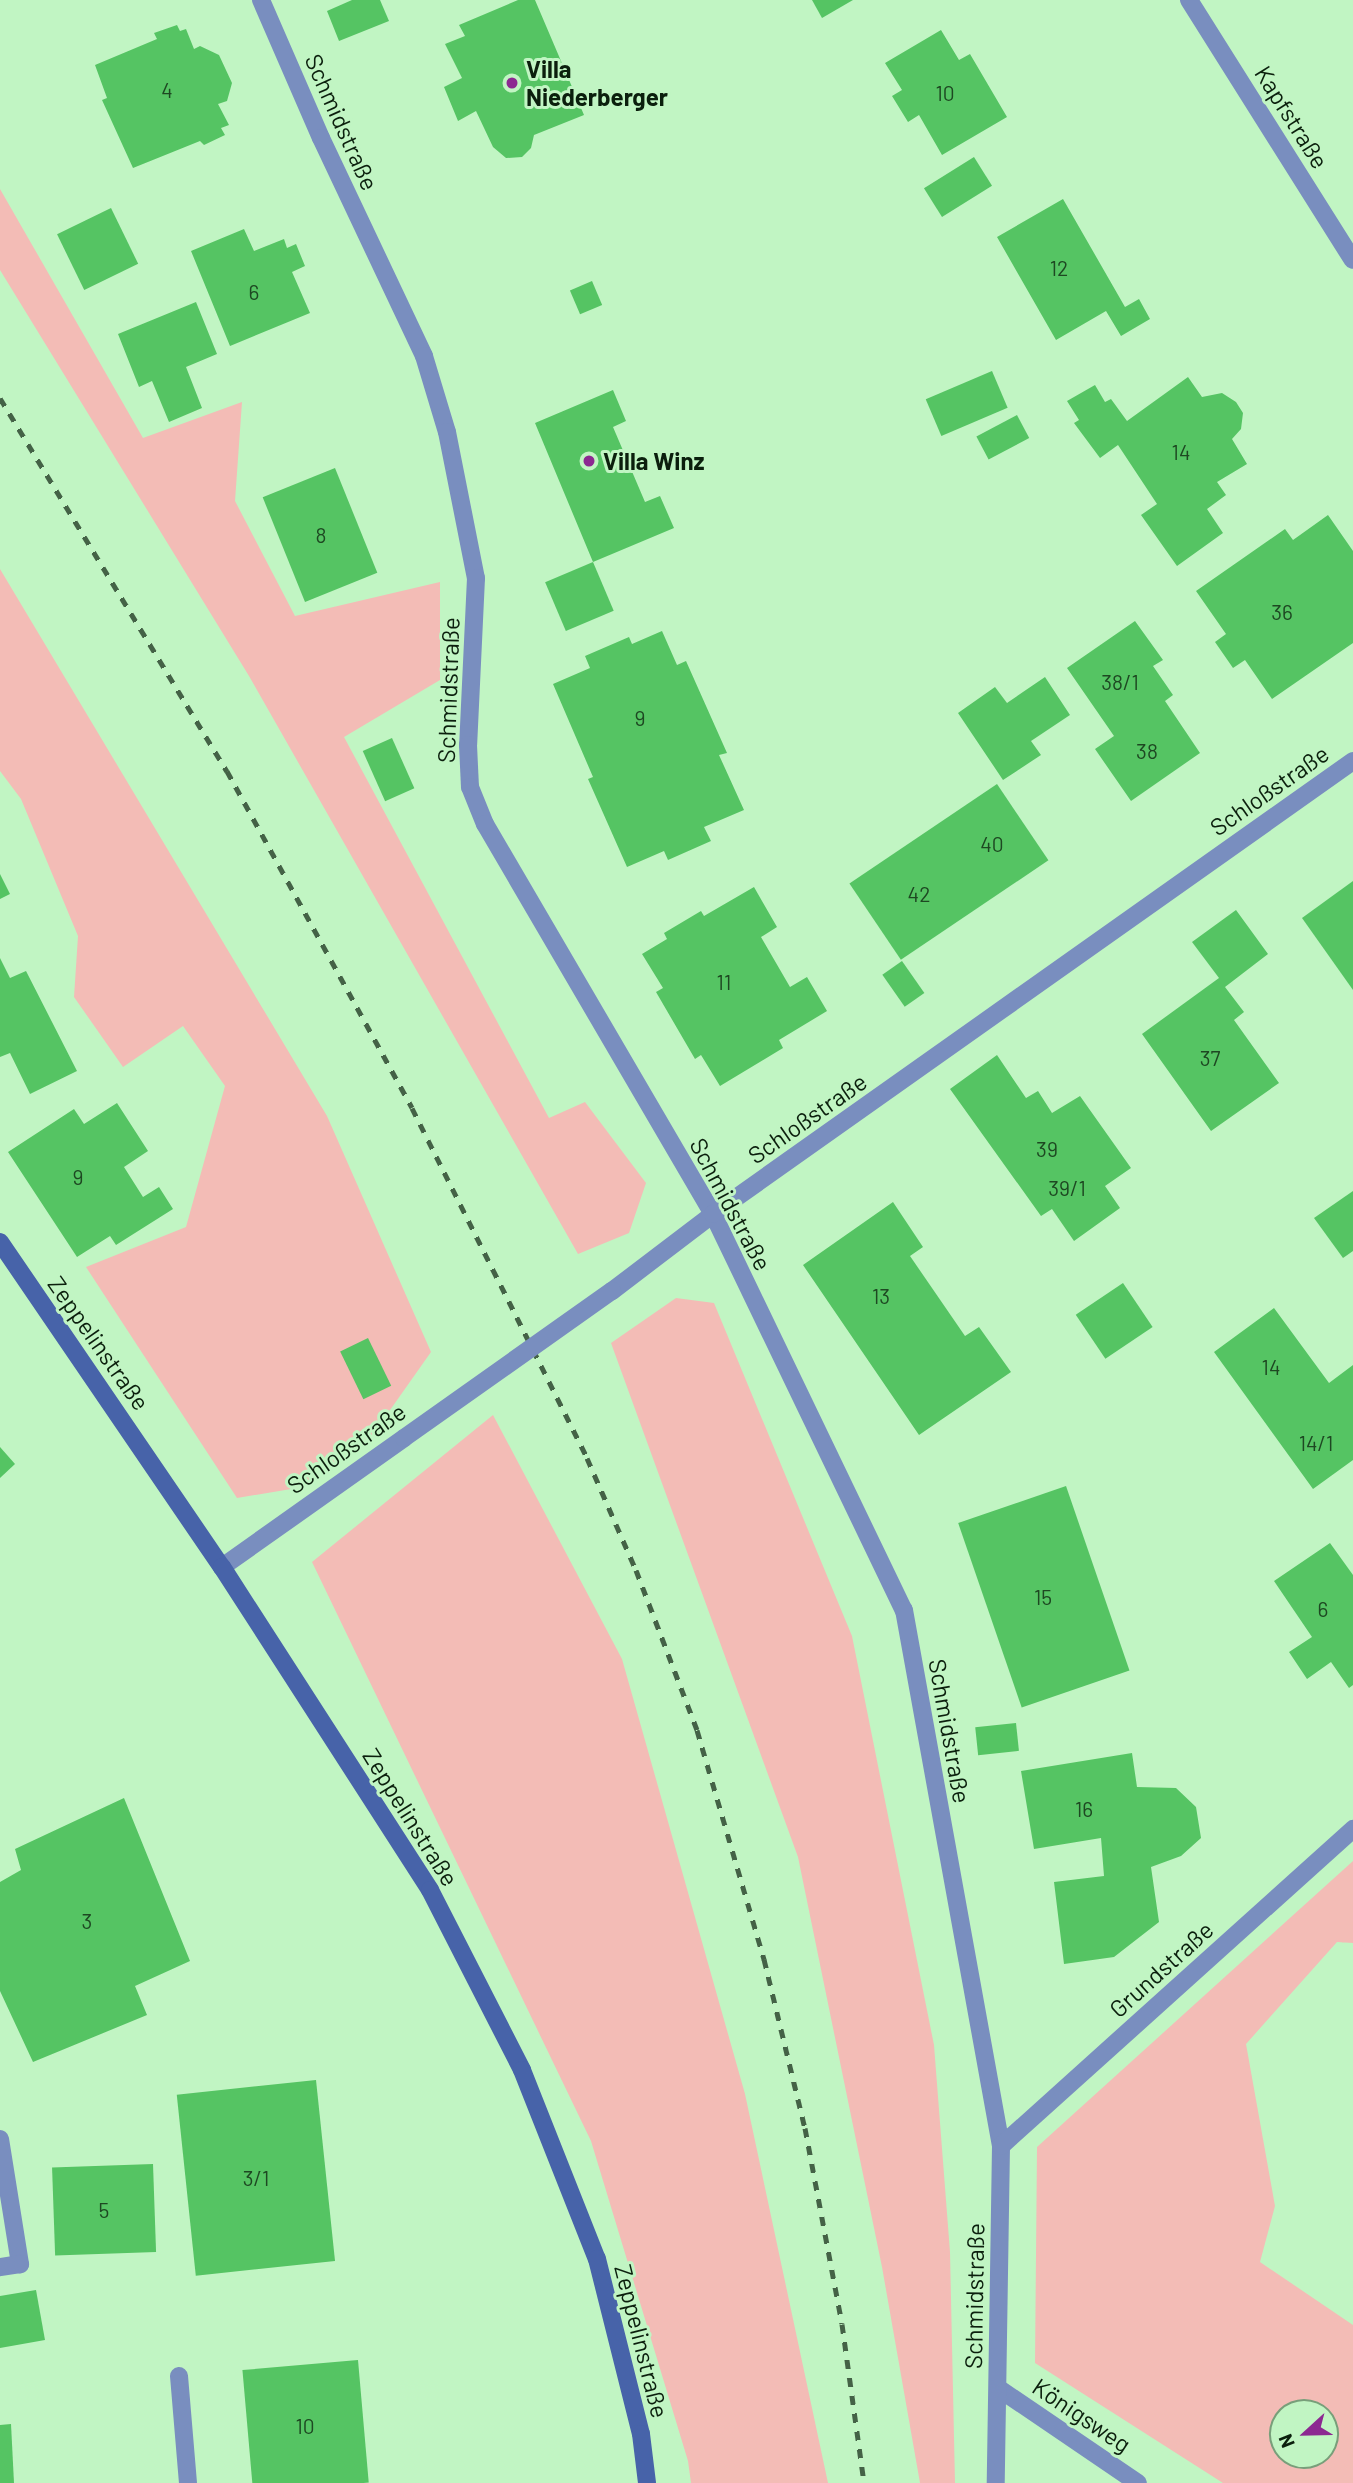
<!DOCTYPE html>
<html>
<head>
<meta charset="utf-8">
<style>
  body { margin:0 }
  #map { position:relative; width:1353px; height:2483px; overflow:hidden; background:#c1f5c3; font-family:Barlow,sans-serif }
  div>[style] { position:absolute }
  [style*='--x'] { left:calc(var(--x)*1px); top:calc(var(--y)*1px); width:calc(var(--w)*1px); rotate:calc(var(--a)*1deg) }
  .green>* { inset:0; background:#f3bcb6 }
  .building>* { inset:0; background:#55c463; transform-origin:0 0 }
  .service>* { height:18px; margin:-9px; padding:0 9px; transform-origin:9px; border-radius:9px; background:#798ebf }
  .minor>* { height:18px; margin:-9px; padding:0 9px; transform-origin:9px; border-radius:9px; background:#798ebf }
  .secondary>* { height:18px; margin:-9px; padding:0 9px; transform-origin:9px; border-radius:9px; background:#4763a9 }
  .rail>* { height:5px; margin-top:-2.5px; transform-origin:0; background:repeating-linear-gradient(90deg,#446246 0 9px,transparent 0 18px) }
  .minor-bridge>* { height:18px; margin:-9px; padding:0 9px; transform-origin:9px; border-radius:9px; background:#798ebf }
  .dots>* { width:19px; height:19px; translate:-50% -50%; box-sizing:border-box; border:4px solid #c1f5c3; border-radius:50% }
  span { translate:-50% -50%; white-space:nowrap; text-align:center; line-height:1.15; -webkit-text-stroke:6px #c1f5c3; paint-order:stroke }
  .number-label { font-size:21px; color:#1e4822 }
  .number-label span { -webkit-text-stroke-width:0 }
  .poi-label { font-size:24px; color:#0b1f0d; font-weight:700 }
  .left { translate:0 -50%; text-align:left }
  .street-label { font-size:24px; color:#0b1f0d }
  .north { position:absolute; left:1269px; top:2399px; width:70px; height:70px; box-sizing:border-box; background:#c1f5c3; border:2px solid #789f7a; border-radius:50%; rotate:248deg; font-size:19px; font-weight:700; line-height:28px; text-align:center; color:#0b1f0d }
  .north::after { content:''; display:block; margin:auto; width:24px; height:32px; background:#8c2991; clip-path:polygon(50% 0,100% 100%,50% 72%,0 100%) }
</style>
</head>
<body>
<div id="map">
  <div class="green">
    <i style="clip-path:polygon(0 189px,143px 438px,242px 402px,235px 501px,295px 616px,440px 582px,440px 680px,344px 737px,549px 1118px,585px 1102px,646px 1183px,629px 1233px,578px 1254px,249px 676px,0 270px)"></i>
    <i style="clip-path:polygon(0 569px,327px 1116px,431px 1352px,371px 1437px,303px 1487px,237px 1498px,86px 1267px,186px 1227px,225px 1086px,183px 1026px,123px 1067px,74px 997px,78px 936px,21px 799px,0 771px)"></i>
    <i style="clip-path:polygon(676px 1298px,714px 1303px,852px 1636px,934px 2045px,950px 2252px,955px 2483px,920px 2483px,882px 2267px,798px 1857px,611px 1343px)"></i>
    <i style="clip-path:polygon(493px 1415px,622px 1659px,745px 2094px,828px 2483px,691px 2483px,688px 2461px,591px 2141px,312px 1562px)"></i>
    <i style="clip-path:polygon(evenodd,1353px 1861px,1353px 1943px,1337px 1942px,1246px 2044px,1275px 2206px,1260px 2262px,1353px 2325px,1353px 2483px,1223px 2483px,1035px 2363px,1037px 2147px,1353px 1861px,1283px 2413px,1325px 2413px,1325px 2455px,1283px 2455px,1283px 2413px)"></i>
  </div>
  <div class="building">
    <i style="clip-path:polygon(352px 0,380px 0,389px 21px,339px 41px,327px 11px)"></i>
    <i style="clip-path:polygon(518px 0,535px 0,584px 115px,534px 135px,531px 148px,522px 157px,506px 158px,493px 147px,476px 111px,458px 121px,444px 87px,462px 78px,445px 44px,465px 36px,459px 25px)"></i>
    <i style="clip-path:polygon(812px 0,853px 0,822px 18px)"></i>
    <i style="clip-path:polygon(177px 25px,180px 31px,186px 29px,194px 49px,200px 46px,219px 55px,232px 83px,227px 101px,218px 104px,229px 125px,221px 128px,225px 135px,204px 145px,200px 141px,133px 168px,102px 100px,107px 98px,95px 65px,157px 39px,154px 33px)"></i>
    <i style="clip-path:polygon(941px 30px,959px 60px,970px 54px,1007px 117px,942px 155px,919px 115px,908px 122px,892px 96px,902px 90px,885px 63px)"></i>
    <i style="left:974px;top:157px;width:34px;height:59px;rotate:58deg"></i>
    <i style="clip-path:polygon(1063px 199px,1125px 307px,1139px 299px,1150px 319px,1121px 336px,1106px 311px,1056px 340px,997px 237px)"></i>
    <i style="left:111px;top:208px;width:62px;height:60px;rotate:64deg"></i>
    <i style="clip-path:polygon(244px 229px,254px 251px,284px 239px,287px 248px,296px 244px,305px 266px,292px 272px,310px 313px,230px 346px,191px 251px)"></i>
    <i style="left:592px;top:281px;width:26px;height:24px;rotate:67deg"></i>
    <i style="clip-path:polygon(196px 302px,217px 354px,186px 367px,202px 408px,169px 422px,152px 381px,139px 387px,118px 334px)"></i>
    <i style="left:992px;top:371px;width:40px;height:72px;rotate:67deg"></i>
    <i style="clip-path:polygon(1188px 377px,1202px 397px,1222px 393px,1236px 402px,1243px 413px,1241px 429px,1232px 439px,1247px 464px,1217px 482px,1226px 495px,1207px 509px,1223px 533px,1177px 566px,1141px 515px,1157px 504px,1118px 445px,1100px 458px,1074px 423px,1079px 420px,1067px 401px,1095px 385px,1105px 402px,1111px 399px,1127px 421px)"></i>
    <i style="clip-path:polygon(613px 390px,626px 421px,613px 427px,645px 502px,660px 496px,674px 528px,593px 562px,535px 423px)"></i>
    <i style="left:1017px;top:415px;width:26px;height:46px;rotate:62deg"></i>
    <i style="left:335px;top:468px;width:113px;height:78px;rotate:68deg"></i>
    <i style="clip-path:polygon(1328px 515px,1353px 551px,1353px 643px,1272px 699px,1245px 660px,1233px 668px,1215px 642px,1226px 634px,1196px 591px,1285px 529px,1293px 540px)"></i>
    <i style="left:593px;top:562px;width:53px;height:52px;rotate:67deg"></i>
    <i style="clip-path:polygon(1135px 621px,1163px 660px,1153px 666px,1173px 695px,1165px 701px,1200px 753px,1131px 801px,1095px 749px,1114px 736px,1067px 668px)"></i>
    <i style="clip-path:polygon(662px 631px,677px 665px,686px 661px,727px 753px,719px 755px,744px 810px,704px 827px,711px 841px,668px 860px,664px 851px,627px 867px,588px 779px,593px 777px,553px 684px,590px 668px,585px 656px,629px 637px,632px 644px)"></i>
    <i style="clip-path:polygon(1045px 677px,1070px 715px,1031px 741px,1041px 755px,1003px 780px,958px 713px,995px 687px,1007px 703px)"></i>
    <i style="left:392px;top:738px;width:55px;height:32px;rotate:66deg"></i>
    <i style="left:997px;top:784px;width:92px;height:178px;rotate:56deg"></i>
    <i style="clip-path:polygon(0 874px,10px 894px,0 899px)"></i>
    <i style="clip-path:polygon(1353px 881px,1353px 990px,1302px 918px)"></i>
    <i style="clip-path:polygon(754px 887px,777px 927px,761px 937px,790px 987px,807px 977px,827px 1011px,779px 1040px,783px 1048px,720px 1086px,701px 1055px,695px 1059px,656px 992px,663px 988px,642px 954px,667px 939px,664px 933px,701px 911px,704px 916px)"></i>
    <i style="clip-path:polygon(1236px 910px,1268px 954px,1225px 987px,1244px 1012px,1234px 1020px,1279px 1083px,1211px 1131px,1142px 1034px,1219px 978px,1192px 942px)"></i>
    <i style="clip-path:polygon(0 958px,10px 978px,26px 971px,77px 1071px,30px 1094px,10px 1053px,0 1057px)"></i>
    <i style="left:902px;top:961px;width:39px;height:24px;rotate:55deg"></i>
    <i style="clip-path:polygon(997px 1055px,1026px 1098px,1038px 1091px,1052px 1113px,1080px 1096px,1131px 1168px,1105px 1186px,1120px 1208px,1074px 1241px,1052px 1209px,1041px 1216px,950px 1089px)"></i>
    <i style="clip-path:polygon(117px 1103px,148px 1151px,124px 1167px,143px 1197px,159px 1187px,173px 1209px,116px 1245px,110px 1236px,77px 1257px,8px 1152px,74px 1109px,84px 1124px)"></i>
    <i style="clip-path:polygon(1353px 1191px,1353px 1251px,1343px 1258px,1314px 1218px)"></i>
    <i style="clip-path:polygon(893px 1202px,923px 1247px,910px 1256px,965px 1336px,979px 1327px,1011px 1372px,919px 1435px,803px 1265px)"></i>
    <i style="left:1123px;top:1283px;width:53px;height:57px;rotate:56deg"></i>
    <i style="clip-path:polygon(1274px 1308px,1329px 1383px,1353px 1365px,1353px 1460px,1313px 1489px,1214px 1352px)"></i>
    <i style="left:368px;top:1338px;width:53px;height:31px;rotate:64deg"></i>
    <i style="clip-path:polygon(0 1447px,15px 1464px,0 1478px)"></i>
    <i style="left:1066px;top:1486px;width:195px;height:114px;rotate:71deg"></i>
    <i style="clip-path:polygon(1330px 1543px,1353px 1575px,1353px 1685px,1349px 1688px,1331px 1662px,1307px 1679px,1289px 1652px,1312px 1637px,1274px 1581px)"></i>
    <i style="left:1016px;top:1723px;width:28px;height:41px;rotate:84deg"></i>
    <i style="clip-path:polygon(1132px 1753px,1137px 1787px,1176px 1788px,1196px 1807px,1201px 1838px,1181px 1856px,1151px 1867px,1159px 1922px,1114px 1957px,1064px 1964px,1054px 1882px,1104px 1876px,1101px 1838px,1034px 1849px,1021px 1771px)"></i>
    <i style="clip-path:polygon(124px 1798px,190px 1961px,135px 1986px,147px 2015px,33px 2062px,0 1991px,0 1882px,21px 1870px,15px 1849px)"></i>
    <i style="left:316px;top:2080px;width:182px;height:140px;rotate:84deg"></i>
    <i style="left:153px;top:2164px;width:88px;height:101px;rotate:88deg"></i>
    <i style="clip-path:polygon(36px 2290px,45px 2340px,0 2348px,0 2296px)"></i>
    <i style="left:358px;top:2360px;width:123px;height:116px;rotate:85deg"></i>
    <i style="clip-path:polygon(11px 2424px,14px 2483px,0 2483px,0 2425px)"></i>
  </div>
  <div class="service">
    <i style="--x:0;--y:2139;--w:127;--a:80.9"></i>
    <i style="--x:20;--y:2264;--w:20;--a:171"></i>
    <i style="--x:998;--y:2388;--w:169;--a:34.2"></i>
  </div>
  <div class="minor">
    <i style="--x:261;--y:0;--w:150;--a:66.5"></i>
    <i style="--x:321;--y:138;--w:241;--a:64.7"></i>
    <i style="--x:424;--y:356;--w:79;--a:73.2"></i>
    <i style="--x:447;--y:432;--w:149;--a:78.8"></i>
    <i style="--x:476;--y:578;--w:167;--a:92.7"></i>
    <i style="--x:468;--y:745;--w:42;--a:87.3"></i>
    <i style="--x:470;--y:787;--w:40;--a:68"></i>
    <i style="--x:485;--y:824;--w:452;--a:59.7"></i>
    <i style="--x:713;--y:1214;--w:440;--a:64.3"></i>
    <i style="--x:904;--y:1610;--w:545;--a:79.74"></i>
    <i style="--x:1001;--y:2146;--w:337;--a:90.9"></i>
    <i style="--x:1189;--y:0;--w:307;--a:57.8"></i>
    <i style="--x:612;--y:1291;--w:127;--a:-37.3"></i>
    <i style="--x:713;--y:1214;--w:784;--a:-35.29"></i>
    <i style="--x:222;--y:1567;--w:223;--a:-35.3"></i>
    <i style="--x:1001;--y:2146;--w:474;--a:-42"></i>
    <i style="--x:179;--y:2376;--w:107;--a:85.2"></i>
  </div>
  <div class="secondary">
    <i style="--x:0;--y:1242;--w:394;--a:55.7"></i>
    <i style="--x:222;--y:1567;--w:384;--a:57.2"></i>
    <i style="--x:430;--y:1890;--w:202;--a:62.9"></i>
    <i style="--x:522;--y:2070;--w:203;--a:68.4"></i>
    <i style="--x:597;--y:2259;--w:180;--a:75.9"></i>
    <i style="--x:641;--y:2434;--w:49;--a:83"></i>
  </div>
  <div class="rail">
    <i style="--x:0;--y:398;--w:437;--a:58.7"></i>
    <i style="--x:227;--y:771;--w:384;--a:61.2"></i>
    <i style="--x:412;--y:1108;--w:391;--a:63.4"></i>
    <i style="--x:587;--y:1458;--w:122;--a:66.4"></i>
    <i style="--x:636;--y:1570;--w:171;--a:69.1"></i>
    <i style="--x:697;--y:1730;--w:239;--a:73.7"></i>
    <i style="--x:764;--y:1959;--w:174;--a:76.4"></i>
    <i style="--x:805;--y:2128;--w:199;--a:79.3"></i>
    <i style="--x:842;--y:2324;--w:161;--a:82.1"></i>
  </div>
  <div class="minor-bridge">
    <i style="--x:404;--y:1438;--w:255;--a:-35.3"></i>
  </div>
  <div class="dots">
    <i style="left:512px;top:83px;background:#8c2991"></i>
    <i style="left:589px;top:461px;background:#8c2991"></i>
  </div>
  <div class="number-label">
    <span style="left:167px;top:90px">4</span>
    <span style="left:945px;top:93px">10</span>
    <span style="left:1059px;top:268px">12</span>
    <span style="left:254px;top:292px">6</span>
    <span style="left:1181px;top:452px">14</span>
    <span style="left:321px;top:535px">8</span>
    <span style="left:1282px;top:612px">36</span>
    <span style="left:1120px;top:682px">38/1</span>
    <span style="left:640px;top:718px">9</span>
    <span style="left:1147px;top:751px">38</span>
    <span style="left:992px;top:844px">40</span>
    <span style="left:919px;top:894px">42</span>
    <span style="left:724px;top:982px">11</span>
    <span style="left:1210px;top:1058px">37</span>
    <span style="left:1047px;top:1149px">39</span>
    <span style="left:78px;top:1177px">9</span>
    <span style="left:1067px;top:1188px">39/1</span>
    <span style="left:881px;top:1296px">13</span>
    <span style="left:1271px;top:1367px">14</span>
    <span style="left:1316px;top:1443px">14/1</span>
    <span style="left:1043px;top:1597px">15</span>
    <span style="left:1323px;top:1609px">6</span>
    <span style="left:1084px;top:1809px">16</span>
    <span style="left:87px;top:1921px">3</span>
    <span style="left:256px;top:2178px">3/1</span>
    <span style="left:104px;top:2210px">5</span>
    <span style="left:305px;top:2426px">10</span>
  </div>
  <div class="poi-label">
    <span class="left" style="left:526px;top:83px">Villa<br>Niederberger</span>
    <span class="left" style="left:603px;top:461px">Villa Winz</span>
  </div>
  <div class="street-label">
    <span style="left:1292px;top:117px;rotate:58deg">Kapfstraße</span>
    <span style="left:342px;top:122px;rotate:66deg">Schmidstraße</span>
    <span style="left:448px;top:690px;rotate:-88deg">Schmidstraße</span>
    <span style="left:1269px;top:790px;rotate:-35deg">Schloßstraße</span>
    <span style="left:807px;top:1118px;rotate:-35deg">Schloßstraße</span>
    <span style="left:731px;top:1204px;rotate:62deg">Schmidstraße</span>
    <span style="left:99px;top:1343px;rotate:55deg">Zeppelinstraße</span>
    <span style="left:346px;top:1448px;rotate:-35deg">Schloßstraße</span>
    <span style="left:950px;top:1731px;rotate:80deg">Schmidstraße</span>
    <span style="left:411px;top:1817px;rotate:58deg">Zeppelinstraße</span>
    <span style="left:1161px;top:1969px;rotate:-42deg">Grundstraße</span>
    <span style="left:974px;top:2296px;rotate:-89deg">Schmidstraße</span>
    <span style="left:642px;top:2341px;rotate:76deg">Zeppelinstraße</span>
    <span style="left:1082px;top:2415px;rotate:34deg">Königsweg</span>
  </div>
  <div class="north">N</div>
</div>
</body>
</html>
